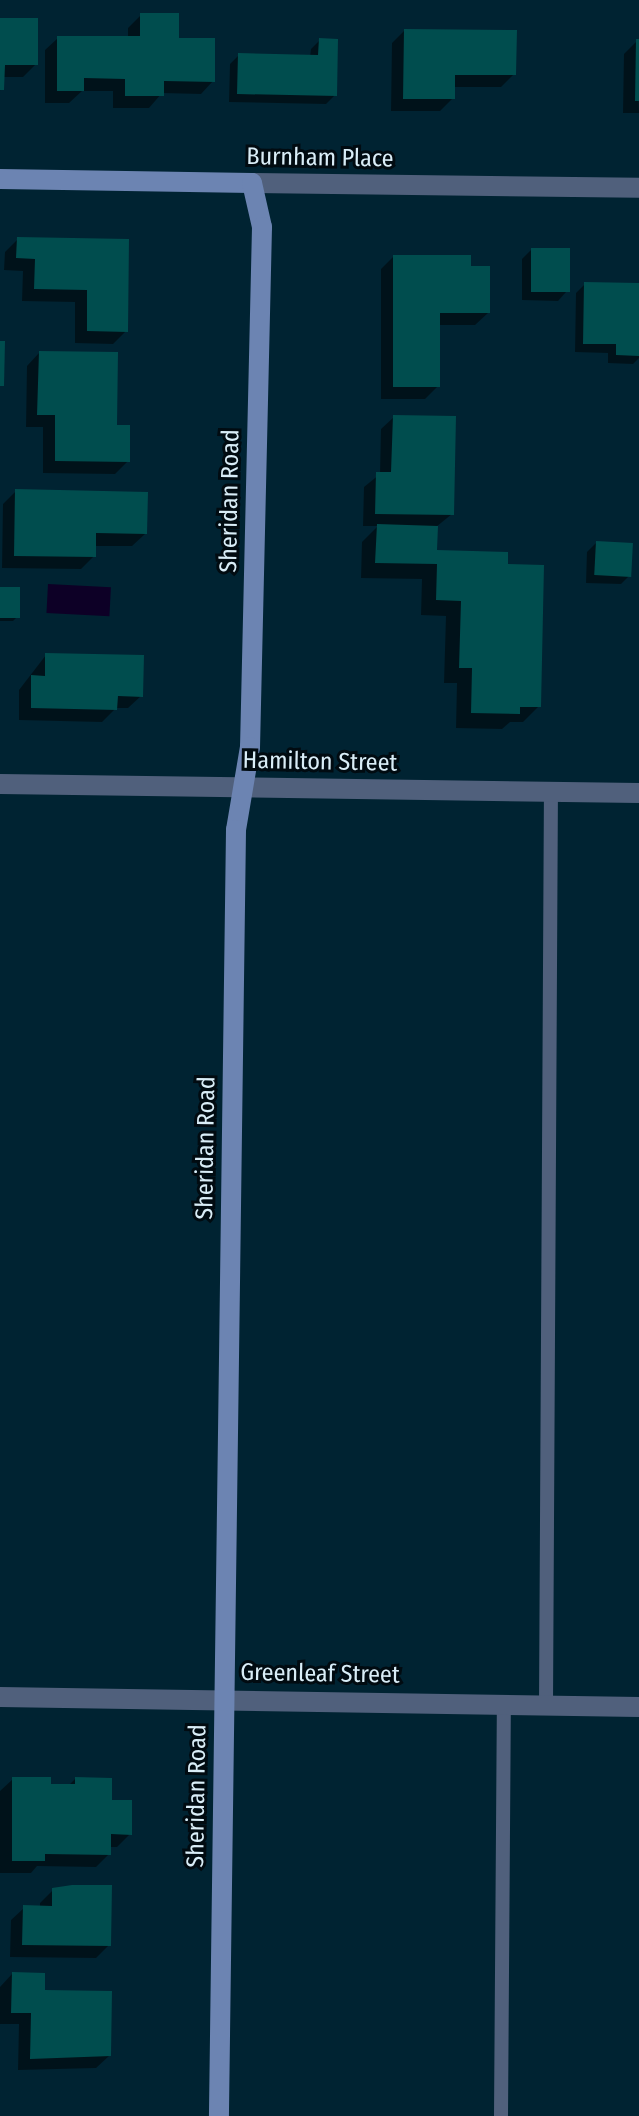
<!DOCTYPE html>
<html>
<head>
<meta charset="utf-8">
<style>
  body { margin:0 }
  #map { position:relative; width:639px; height:2116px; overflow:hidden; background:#002332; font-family:"Fira Sans Condensed",sans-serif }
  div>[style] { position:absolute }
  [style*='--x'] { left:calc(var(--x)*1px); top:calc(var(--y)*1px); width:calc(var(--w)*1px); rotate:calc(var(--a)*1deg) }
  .water>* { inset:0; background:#0d0026; transform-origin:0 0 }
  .shadow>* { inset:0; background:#0007 }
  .building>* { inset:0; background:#004d4e; transform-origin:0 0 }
  .service>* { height:14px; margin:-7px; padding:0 7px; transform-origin:7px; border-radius:7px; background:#50607c }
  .minor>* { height:20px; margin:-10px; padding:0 10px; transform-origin:10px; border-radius:10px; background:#50607c }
  .secondary>* { height:20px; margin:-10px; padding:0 10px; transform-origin:10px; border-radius:10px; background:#6c84b2 }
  span { translate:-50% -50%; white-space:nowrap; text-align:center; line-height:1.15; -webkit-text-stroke:6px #010b11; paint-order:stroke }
  .street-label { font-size:24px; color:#d9edf7 }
</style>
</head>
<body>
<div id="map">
  <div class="water">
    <i style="left:48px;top:584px;width:63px;height:29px;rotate:3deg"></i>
  </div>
  <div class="shadow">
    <i style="clip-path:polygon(141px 15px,213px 81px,201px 94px,162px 93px,149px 108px,113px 108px,113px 91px,82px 91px,69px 103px,45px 103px,45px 50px,58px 38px,128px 38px,128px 28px)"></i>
    <i style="clip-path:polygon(0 20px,36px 64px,23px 77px,3px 77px,0 91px)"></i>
    <i style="clip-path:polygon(404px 31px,514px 74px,501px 87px,453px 87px,453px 98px,440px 111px,391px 111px,392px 43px)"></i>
    <i style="clip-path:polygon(320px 40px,335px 95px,326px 104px,229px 102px,230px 64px,239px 55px,310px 57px,311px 49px)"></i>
    <i style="clip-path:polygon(637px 41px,639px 113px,623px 113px,624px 54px)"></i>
    <i style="clip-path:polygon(18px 239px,127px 241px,126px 331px,113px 344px,75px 343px,75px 302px,22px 301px,23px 271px,4px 270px,5px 252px)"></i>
    <i style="clip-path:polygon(531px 250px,566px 292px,558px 301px,522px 300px,522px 259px)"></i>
    <i style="clip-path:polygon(394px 256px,469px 268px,488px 313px,475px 325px,438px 325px,438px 386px,425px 399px,381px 399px,381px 269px)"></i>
    <i style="clip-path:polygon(585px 284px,639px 285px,639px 358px,633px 364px,608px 363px,608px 353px,575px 352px,576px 293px)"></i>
    <i style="clip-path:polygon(39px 353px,115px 427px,128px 461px,115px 474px,43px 473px,43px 427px,26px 427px,27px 366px)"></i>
    <i style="clip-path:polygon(394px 417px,452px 514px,436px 527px,435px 552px,539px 706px,523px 722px,510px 722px,502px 729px,456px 728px,457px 683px,444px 683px,446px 616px,421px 615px,422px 579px,361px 578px,362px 542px,378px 526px,363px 526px,364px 487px,380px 474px,381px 429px)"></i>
    <i style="clip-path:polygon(16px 491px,145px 534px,132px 546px,94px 546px,94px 556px,81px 569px,2px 568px,3px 504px)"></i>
    <i style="clip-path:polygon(596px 543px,630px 575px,621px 584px,586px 583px,587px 552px)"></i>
    <i style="clip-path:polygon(0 589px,17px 617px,13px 621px,0 621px)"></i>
    <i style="clip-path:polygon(46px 655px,141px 696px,128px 708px,116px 708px,102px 722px,19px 720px,19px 690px)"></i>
    <i style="clip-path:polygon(13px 1779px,49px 1786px,68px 1786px,75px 1779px,110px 1802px,130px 1834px,117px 1847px,109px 1847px,109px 1854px,96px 1867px,37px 1866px,31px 1873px,0 1873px,0 1877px,0 1791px)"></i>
    <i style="clip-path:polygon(53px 1890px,109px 1945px,96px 1958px,10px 1957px,11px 1920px,24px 1908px,40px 1908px,40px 1903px)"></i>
    <i style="clip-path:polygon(12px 1974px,43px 1992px,109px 2056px,96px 2068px,18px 2070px,19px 2024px,0 2024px,0 1987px)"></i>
  </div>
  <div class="building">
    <i style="clip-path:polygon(140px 13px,179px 13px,179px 38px,215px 38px,215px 82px,164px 81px,164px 96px,125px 96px,125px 79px,84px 78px,84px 91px,57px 91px,57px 36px,140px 36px)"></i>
    <i style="clip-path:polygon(0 18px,38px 18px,38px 65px,5px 65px,4px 90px,0 90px)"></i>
    <i style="clip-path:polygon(404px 29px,517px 30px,516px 75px,455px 75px,455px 99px,403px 99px)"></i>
    <i style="clip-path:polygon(319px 38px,338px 39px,337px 96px,237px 94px,238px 53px,318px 55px)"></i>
    <i style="clip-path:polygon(636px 39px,639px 39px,639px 101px,635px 101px)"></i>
    <i style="clip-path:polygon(17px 237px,129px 239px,128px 332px,87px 331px,87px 290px,34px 289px,35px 259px,16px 258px)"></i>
    <i style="left:531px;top:248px;width:39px;height:44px"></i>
    <i style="clip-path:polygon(393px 255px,471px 255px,471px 266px,490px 266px,490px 313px,440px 313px,440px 387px,393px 387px)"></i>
    <i style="clip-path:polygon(584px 282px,639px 283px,639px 356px,616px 355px,616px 344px,583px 344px)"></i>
    <i style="clip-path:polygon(0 341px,5px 341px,4px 386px,0 386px)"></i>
    <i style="clip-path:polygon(39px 351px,118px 352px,117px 425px,130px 425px,130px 462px,55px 461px,55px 415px,37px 415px)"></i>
    <i style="clip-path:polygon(393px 415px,456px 416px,454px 515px,375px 514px,376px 472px,391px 472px)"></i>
    <i style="clip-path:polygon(15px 489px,148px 492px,147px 534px,96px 533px,96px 557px,14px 556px)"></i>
    <i style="clip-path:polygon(377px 524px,438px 526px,437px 550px,508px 552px,508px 564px,544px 565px,541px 707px,520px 707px,520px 714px,471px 713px,472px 668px,459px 668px,461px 601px,436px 600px,437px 564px,375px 563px)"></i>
    <i style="left:596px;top:541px;width:37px;height:34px;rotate:3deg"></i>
    <i style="left:0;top:587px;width:20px;height:31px"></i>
    <i style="clip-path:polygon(45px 653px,144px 655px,143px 697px,118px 696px,117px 710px,31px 708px,31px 675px,45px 676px)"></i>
    <i style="clip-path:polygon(12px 1777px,51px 1777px,51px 1784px,75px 1784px,75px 1777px,112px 1778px,112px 1800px,132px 1800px,132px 1835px,111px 1834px,111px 1855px,45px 1854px,45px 1861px,12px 1861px)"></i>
    <i style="clip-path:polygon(72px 1885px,112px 1885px,111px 1946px,22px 1945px,23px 1905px,52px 1906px,52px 1888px)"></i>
    <i style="clip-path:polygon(12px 1972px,45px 1973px,45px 1990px,112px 1991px,111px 2056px,30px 2059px,31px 2013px,11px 2013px)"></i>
  </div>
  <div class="service">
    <i style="--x:546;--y:1706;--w:915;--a:-89.69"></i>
    <i style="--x:501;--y:2116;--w:411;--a:-89.6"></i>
  </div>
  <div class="minor">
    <i style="--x:252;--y:183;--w:387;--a:0.7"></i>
    <i style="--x:0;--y:784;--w:639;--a:0.81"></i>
    <i style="--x:0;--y:1697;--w:639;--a:0.9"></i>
  </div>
  <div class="secondary">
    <i style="--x:0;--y:179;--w:252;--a:0.9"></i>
    <i style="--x:252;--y:183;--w:45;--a:77.2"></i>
    <i style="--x:262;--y:227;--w:520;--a:91.32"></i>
    <i style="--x:250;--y:747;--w:84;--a:99.6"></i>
    <i style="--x:236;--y:830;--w:1286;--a:90.76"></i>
  </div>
  <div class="street-label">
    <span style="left:320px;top:158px;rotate:1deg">Burnham Place</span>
    <span style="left:230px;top:501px;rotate:-89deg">Sheridan Road</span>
    <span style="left:320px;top:762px;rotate:1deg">Hamilton Street</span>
    <span style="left:206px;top:1148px;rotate:-89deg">Sheridan Road</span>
    <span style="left:320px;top:1674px;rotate:1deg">Greenleaf Street</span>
    <span style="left:197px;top:1796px;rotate:-89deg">Sheridan Road</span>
  </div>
</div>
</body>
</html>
